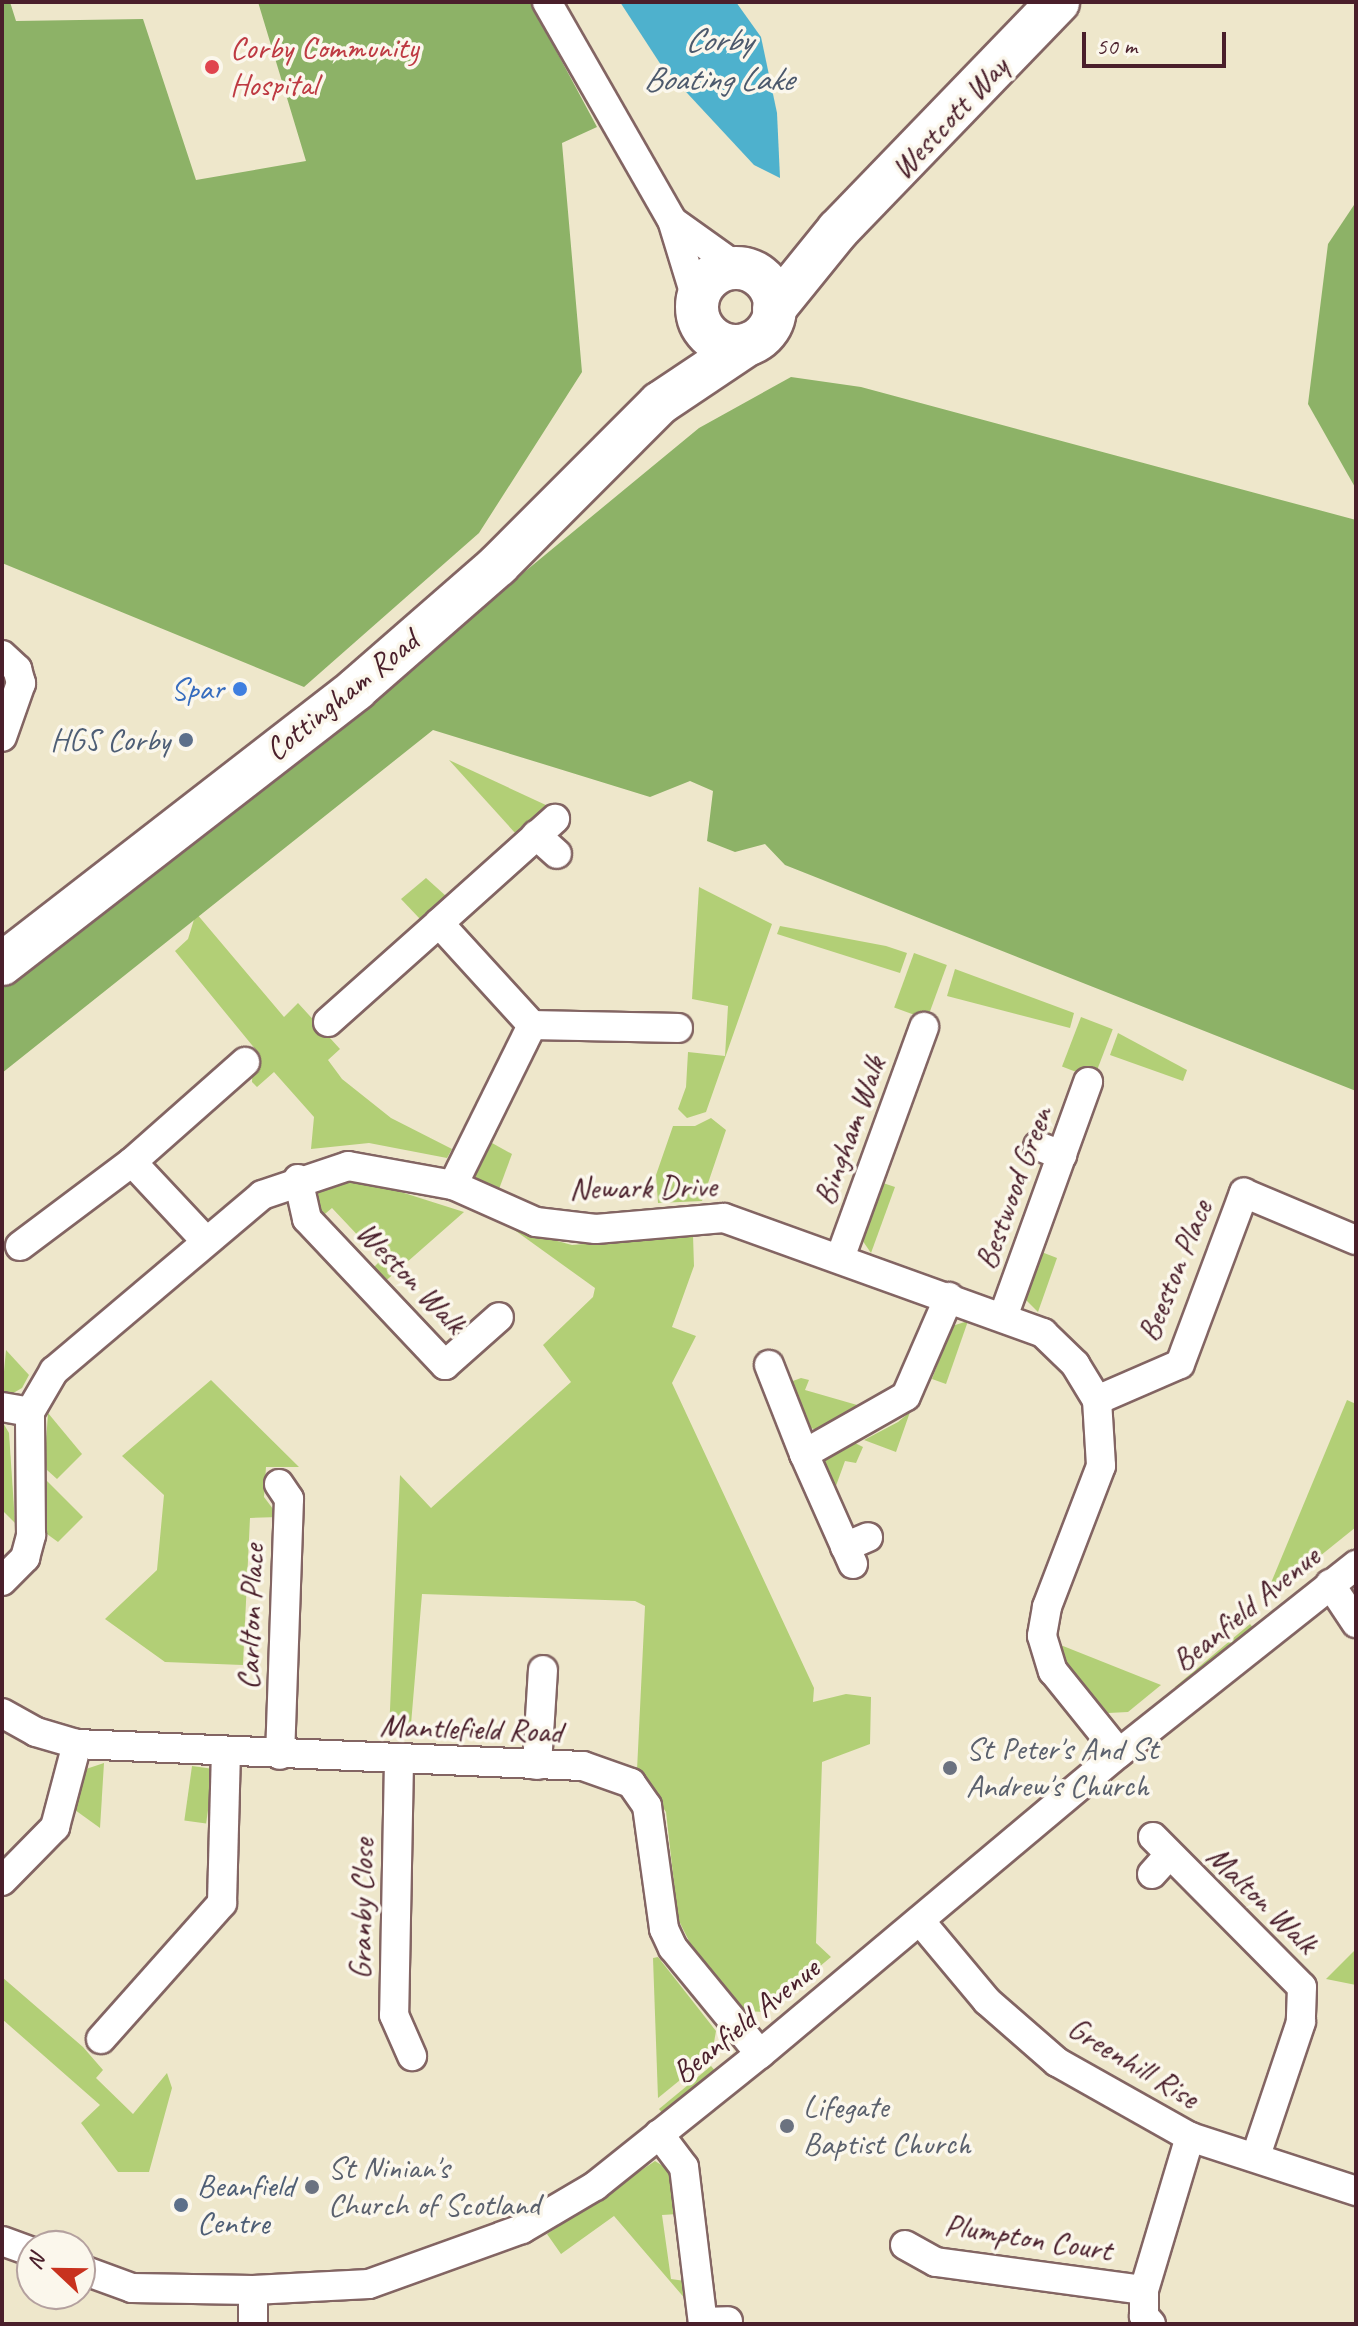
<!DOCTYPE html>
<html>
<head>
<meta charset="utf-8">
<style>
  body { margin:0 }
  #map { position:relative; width:1358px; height:2326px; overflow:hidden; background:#eee7cb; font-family:Caveat,sans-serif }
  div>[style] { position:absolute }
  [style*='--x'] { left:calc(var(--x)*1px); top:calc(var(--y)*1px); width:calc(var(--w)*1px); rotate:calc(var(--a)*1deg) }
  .green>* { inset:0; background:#b2cf76; transform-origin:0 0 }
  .forest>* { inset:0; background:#8db267 }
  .water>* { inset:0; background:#4eb1cd }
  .roads { filter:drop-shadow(2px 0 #836563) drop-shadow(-2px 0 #836563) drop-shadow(0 2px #836563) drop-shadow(0 -2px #836563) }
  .minor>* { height:28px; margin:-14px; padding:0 14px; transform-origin:14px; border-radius:14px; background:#fff }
  .highway>* { height:42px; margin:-21px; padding:0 21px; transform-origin:21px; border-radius:21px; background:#fff }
  .highway>.ring { margin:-21px; padding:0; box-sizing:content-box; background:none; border:42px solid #fff; border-radius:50% }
  .dots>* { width:22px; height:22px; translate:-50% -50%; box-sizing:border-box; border:4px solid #fbf7ec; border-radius:50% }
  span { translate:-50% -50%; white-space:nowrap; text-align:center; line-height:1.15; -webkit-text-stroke:7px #fbf7ec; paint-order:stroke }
  .health-label { font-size:32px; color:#be3a42 }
  .left { translate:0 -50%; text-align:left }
  .street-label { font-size:32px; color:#4a1f2b }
  .shop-label { font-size:32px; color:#366cbe }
  .right { translate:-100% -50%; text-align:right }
  .service-label { font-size:32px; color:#4e5e75 }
  .worship-label { font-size:32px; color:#5b616d }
  .water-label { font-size:34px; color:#4c596c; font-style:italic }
  .frame { position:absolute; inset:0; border:4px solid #4a1f2b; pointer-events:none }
  .north { position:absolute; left:16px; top:2230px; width:80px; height:80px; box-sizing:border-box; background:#fbf7ec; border:2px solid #b4a19f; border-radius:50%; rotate:292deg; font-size:22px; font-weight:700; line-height:32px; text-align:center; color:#4a1f2b }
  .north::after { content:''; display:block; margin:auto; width:28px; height:36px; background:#c8321e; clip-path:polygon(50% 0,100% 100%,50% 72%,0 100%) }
  .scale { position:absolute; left:1082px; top:32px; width:144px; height:36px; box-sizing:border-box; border:4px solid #4a1f2b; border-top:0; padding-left:10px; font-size:24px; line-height:28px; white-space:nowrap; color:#4a1f2b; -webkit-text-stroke:6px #fbf7ec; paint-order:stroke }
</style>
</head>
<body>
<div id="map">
  <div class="green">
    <i style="clip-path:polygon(449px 760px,548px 806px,516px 834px)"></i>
    <i style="clip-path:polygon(426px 878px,446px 896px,420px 919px,401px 899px)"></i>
    <i style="clip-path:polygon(699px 887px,772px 924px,706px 1112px,687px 1118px,678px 1109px,686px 1087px,688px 1052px,725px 1056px,728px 1006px,692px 999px)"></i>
    <i style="clip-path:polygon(196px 913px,284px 1017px,298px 1003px,340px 1049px,328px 1060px,342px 1079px,391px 1118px,452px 1149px,447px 1158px,369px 1143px,311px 1149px,314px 1117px,274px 1072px,257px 1087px,252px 1082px,253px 1060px,260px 1055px,175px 951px,188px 939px)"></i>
    <i style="clip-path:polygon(780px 926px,886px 946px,907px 953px,900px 973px,777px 934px)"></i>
    <i style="left:914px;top:953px;width:35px;height:58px;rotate:20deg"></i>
    <i style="clip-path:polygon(955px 969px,1074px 1013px,1070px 1028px,947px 996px)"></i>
    <i style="left:1081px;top:1017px;width:34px;height:53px;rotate:21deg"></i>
    <i style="clip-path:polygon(1118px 1033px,1187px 1070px,1183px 1081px,1110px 1055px)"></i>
    <i style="clip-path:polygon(711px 1118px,726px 1130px,702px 1201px,658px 1203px,656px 1175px,673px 1126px,695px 1126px)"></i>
    <i style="clip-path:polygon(483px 1138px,512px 1154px,499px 1189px,478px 1183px,473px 1168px)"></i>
    <i style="clip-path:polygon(877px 1181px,895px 1187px,871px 1253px,858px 1234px)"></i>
    <i style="clip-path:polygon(348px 1182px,382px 1186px,464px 1212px,381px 1285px,369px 1272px,381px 1260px,332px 1208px,320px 1218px,312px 1189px)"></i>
    <i style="clip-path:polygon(513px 1229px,572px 1245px,693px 1235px,694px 1266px,672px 1327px,696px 1336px,672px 1383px,814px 1688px,813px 1702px,846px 1694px,871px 1697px,870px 1744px,822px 1762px,816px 1943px,831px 1957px,765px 2012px,745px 2011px,733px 1999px,697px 1957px,678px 1919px,666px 1812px,637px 1770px,645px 1606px,635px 1601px,422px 1594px,410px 1736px,389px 1733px,400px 1475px,431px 1508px,571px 1382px,543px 1345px,593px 1297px,595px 1288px)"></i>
    <i style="clip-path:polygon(1039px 1251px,1057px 1258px,1038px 1312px,1024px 1298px)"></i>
    <i style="clip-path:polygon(968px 1321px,946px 1384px,932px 1379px,952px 1326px)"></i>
    <i style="clip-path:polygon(6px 1350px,29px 1375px,22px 1388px,8px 1396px,2px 1393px)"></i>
    <i style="clip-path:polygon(801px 1378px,809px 1380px,805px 1390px,871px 1409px,817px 1430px,801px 1425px,790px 1382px)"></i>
    <i style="clip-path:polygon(211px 1380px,299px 1467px,266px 1467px,264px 1497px,279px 1517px,250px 1518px,243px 1665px,165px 1662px,105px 1619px,157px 1570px,164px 1495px,122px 1456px)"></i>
    <i style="clip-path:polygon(1347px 1400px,1356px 1404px,1356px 1527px,1263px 1602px)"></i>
    <i style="clip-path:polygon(910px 1412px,896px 1452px,864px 1440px,898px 1422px)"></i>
    <i style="clip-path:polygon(48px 1413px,82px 1454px,57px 1479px,47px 1470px,45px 1458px)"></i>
    <i style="clip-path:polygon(2px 1421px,9px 1433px,15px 1523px,2px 1510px)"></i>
    <i style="clip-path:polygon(855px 1443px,863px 1447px,856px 1463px,845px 1461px,833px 1494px,821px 1470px,829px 1451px)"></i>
    <i style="clip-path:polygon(46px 1480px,83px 1517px,58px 1542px,47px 1534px)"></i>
    <i style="left:1250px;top:1624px;width:8px;height:98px;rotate:50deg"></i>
    <i style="clip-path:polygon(1058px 1644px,1161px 1685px,1128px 1712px,1108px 1713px,1067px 1664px)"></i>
    <i style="clip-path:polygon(104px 1763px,100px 1828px,75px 1810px,83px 1770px)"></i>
    <i style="left:192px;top:1766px;width:22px;height:55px;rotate:8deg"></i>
    <i style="clip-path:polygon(1356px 1949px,1356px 1985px,1326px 1979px)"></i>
    <i style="clip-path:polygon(658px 1957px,716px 2031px,712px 2054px,658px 2098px,653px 1958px)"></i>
    <i style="clip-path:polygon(2px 1977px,83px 2047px,103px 2070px,96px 2078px,133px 2114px,167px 2073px,172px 2088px,149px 2172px,118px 2172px,81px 2123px,100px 2105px,2px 2019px)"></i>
    <i style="clip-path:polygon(711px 2066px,717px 2073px,664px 2115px,659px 2109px)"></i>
    <i style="clip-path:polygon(655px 2161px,671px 2171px,678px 2214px,662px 2215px,671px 2279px,685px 2281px,687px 2301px,614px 2216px,561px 2254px,547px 2234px)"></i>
  </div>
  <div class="forest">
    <i style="clip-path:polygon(2px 2px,10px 2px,16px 21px,143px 19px,196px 180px,306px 161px,258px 2px,530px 2px,597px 127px,562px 143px,582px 372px,479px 533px,304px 687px,2px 563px)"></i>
    <i style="clip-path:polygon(1356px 202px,1356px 489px,1308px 404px,1328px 244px)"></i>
    <i style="clip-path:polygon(791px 377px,861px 387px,1356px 520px,1356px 1091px,785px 865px,765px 844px,735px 852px,707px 841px,713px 791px,690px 781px,650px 797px,433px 730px,2px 1073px,2px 986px,346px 719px,699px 428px)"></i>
  </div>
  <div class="water">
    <i style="clip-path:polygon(620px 2px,736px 2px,761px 37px,777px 113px,780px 178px,754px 165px,661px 65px)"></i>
  </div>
  <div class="roads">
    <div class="minor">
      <i style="--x:547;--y:2;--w:251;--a:60.2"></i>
      <i style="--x:672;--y:220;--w:86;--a:73"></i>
      <i style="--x:675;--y:223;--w:77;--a:35.5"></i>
      <i style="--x:2;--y:655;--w:21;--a:43"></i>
      <i style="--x:17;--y:669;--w:15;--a:74"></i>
      <i style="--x:21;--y:683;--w:57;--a:109.4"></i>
      <i style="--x:536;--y:835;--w:28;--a:42"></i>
      <i style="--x:328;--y:1022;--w:149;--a:-41.7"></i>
      <i style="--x:532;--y:1025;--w:138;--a:-132.4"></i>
      <i style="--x:439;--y:923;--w:156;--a:-41.9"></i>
      <i style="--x:1038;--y:1146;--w:26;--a:21"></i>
      <i style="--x:132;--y:1162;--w:151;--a:-41.5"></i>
      <i style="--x:298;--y:1179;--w:41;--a:77.3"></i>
      <i style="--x:307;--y:1219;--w:201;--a:46.6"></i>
      <i style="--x:445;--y:1365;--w:72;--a:-41.6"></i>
      <i style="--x:453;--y:1185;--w:178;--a:-63.7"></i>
      <i style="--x:532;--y:1025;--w:146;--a:1.2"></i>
      <i style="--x:20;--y:1246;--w:140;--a:-36.9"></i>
      <i style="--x:132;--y:1162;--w:108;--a:46.9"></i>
      <i style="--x:840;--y:1258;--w:246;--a:-70"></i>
      <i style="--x:1003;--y:1317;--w:250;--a:-70.1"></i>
      <i style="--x:769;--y:1365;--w:96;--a:68.5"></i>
      <i style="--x:1097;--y:1400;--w:90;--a:-23.4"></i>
      <i style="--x:1180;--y:1364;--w:183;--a:-69.5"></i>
      <i style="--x:1244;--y:1193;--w:121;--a:22.8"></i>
      <i style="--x:2;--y:1407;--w:28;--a:10"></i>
      <i style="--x:279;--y:1484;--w:18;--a:56"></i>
      <i style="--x:289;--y:1499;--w:256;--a:92"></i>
      <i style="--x:845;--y:1547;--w:25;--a:-23"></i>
      <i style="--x:853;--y:1564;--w:120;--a:-114"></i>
      <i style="--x:804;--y:1454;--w:117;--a:-29.6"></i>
      <i style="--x:906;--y:1396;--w:108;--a:-66.5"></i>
      <i style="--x:2;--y:1581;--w:33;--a:-45"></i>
      <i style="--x:25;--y:1558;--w:24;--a:-75"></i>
      <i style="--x:31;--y:1535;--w:123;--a:-90.5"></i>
      <i style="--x:30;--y:1412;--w:48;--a:-59.7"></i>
      <i style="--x:54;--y:1371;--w:272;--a:-40.2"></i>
      <i style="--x:262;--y:1195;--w:91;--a:-18.6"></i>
      <i style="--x:348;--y:1166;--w:107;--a:10.3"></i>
      <i style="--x:453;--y:1185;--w:91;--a:24"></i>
      <i style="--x:536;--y:1222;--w:60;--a:6.7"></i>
      <i style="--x:596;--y:1229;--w:128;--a:-4.9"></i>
      <i style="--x:724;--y:1218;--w:339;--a:19.8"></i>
      <i style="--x:1043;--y:1333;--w:45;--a:44.1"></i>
      <i style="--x:1075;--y:1364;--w:42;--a:58.6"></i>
      <i style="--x:1097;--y:1400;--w:66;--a:86.5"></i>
      <i style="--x:1101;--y:1466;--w:151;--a:111"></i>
      <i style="--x:1047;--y:1607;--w:29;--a:100"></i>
      <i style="--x:1042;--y:1636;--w:37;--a:73"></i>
      <i style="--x:1053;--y:1671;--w:105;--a:51.2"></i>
      <i style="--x:1330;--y:1584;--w:47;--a:56.3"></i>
      <i style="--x:2;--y:1713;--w:39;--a:29"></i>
      <i style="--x:36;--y:1732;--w:43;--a:16.3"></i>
      <i style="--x:77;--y:1744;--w:506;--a:2.49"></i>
      <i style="--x:583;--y:1766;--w:51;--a:19.5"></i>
      <i style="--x:631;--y:1783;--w:28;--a:55"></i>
      <i style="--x:647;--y:1806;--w:124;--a:82.1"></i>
      <i style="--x:664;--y:1929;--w:21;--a:65"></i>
      <i style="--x:673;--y:1948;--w:137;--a:50.6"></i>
      <i style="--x:399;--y:1761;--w:254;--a:91.1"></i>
      <i style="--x:394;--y:2015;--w:45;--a:66.3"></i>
      <i style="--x:537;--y:1765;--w:95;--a:-86.4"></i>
      <i style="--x:1153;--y:1837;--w:211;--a:45.2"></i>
      <i style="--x:1302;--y:1987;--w:35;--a:92"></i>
      <i style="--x:1301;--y:2022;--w:141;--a:108.6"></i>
      <i style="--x:1152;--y:1874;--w:25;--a:-48"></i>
      <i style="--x:2;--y:1881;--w:76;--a:-45.5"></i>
      <i style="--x:55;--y:1827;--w:86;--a:-75.2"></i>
      <i style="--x:921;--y:1922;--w:103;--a:50.1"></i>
      <i style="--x:987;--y:2001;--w:93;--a:41.1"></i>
      <i style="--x:1057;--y:2062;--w:153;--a:29.4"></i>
      <i style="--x:1190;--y:2137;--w:175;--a:18"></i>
      <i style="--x:101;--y:2039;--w:182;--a:-48.3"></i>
      <i style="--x:222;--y:1903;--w:152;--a:-88.5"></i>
      <i style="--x:659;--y:2134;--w:41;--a:52.9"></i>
      <i style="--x:684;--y:2167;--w:158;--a:83.1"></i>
      <i style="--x:2;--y:2241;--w:32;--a:20"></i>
      <i style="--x:905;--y:2245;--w:35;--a:29"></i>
      <i style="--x:936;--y:2262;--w:210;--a:7.7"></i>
      <i style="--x:80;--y:2269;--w:55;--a:20.1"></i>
      <i style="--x:132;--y:2288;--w:121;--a:0.9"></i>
      <i style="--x:253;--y:2290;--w:116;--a:-3"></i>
      <i style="--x:369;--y:2284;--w:163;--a:-19.8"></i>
      <i style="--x:522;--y:2229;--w:85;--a:-30.5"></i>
      <i style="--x:595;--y:2186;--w:211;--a:-38.7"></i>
      <i style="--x:760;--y:2054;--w:468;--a:-40"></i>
      <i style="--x:1119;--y:1753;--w:303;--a:-38.4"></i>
      <i style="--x:703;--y:2322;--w:25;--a:-2"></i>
      <i style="--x:253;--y:2324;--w:34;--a:-90"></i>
      <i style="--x:1151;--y:2324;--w:11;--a:-131"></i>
      <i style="--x:1144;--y:2316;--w:26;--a:-90"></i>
      <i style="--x:1144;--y:2290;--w:160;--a:-73.3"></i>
    </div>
    <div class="highway">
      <i class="ring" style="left:697px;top:268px;width:36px;height:36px"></i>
      <i style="--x:774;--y:309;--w:102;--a:-51"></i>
      <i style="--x:838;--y:230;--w:317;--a:-46"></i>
      <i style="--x:2;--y:964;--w:448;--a:-37.8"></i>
      <i style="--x:356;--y:689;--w:189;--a:-41.1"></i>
      <i style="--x:498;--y:565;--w:229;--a:-45"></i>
      <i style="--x:660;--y:403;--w:106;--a:-33.8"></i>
    </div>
  </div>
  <div class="dots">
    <i style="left:212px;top:67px;background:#e0444e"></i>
    <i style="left:240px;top:689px;background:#3f7fe0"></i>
    <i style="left:186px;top:740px;background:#5c6f8a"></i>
    <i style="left:950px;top:1768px;background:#6b7280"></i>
    <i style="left:787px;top:2126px;background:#6b7280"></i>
    <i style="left:312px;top:2187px;background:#6b7280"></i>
    <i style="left:181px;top:2205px;background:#5c6f8a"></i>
  </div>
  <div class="health-label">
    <span class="left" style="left:230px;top:67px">Corby Community<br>Hospital</span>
  </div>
  <div class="street-label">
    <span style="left:950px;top:118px;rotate:-47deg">Westcott Way</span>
    <span style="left:342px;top:696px;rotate:-39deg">Cottingham Road</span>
    <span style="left:850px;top:1131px;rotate:-70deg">Bingham Walk</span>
    <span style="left:643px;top:1188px;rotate:-1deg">Newark Drive</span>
    <span style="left:1014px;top:1188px;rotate:-70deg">Bestwood Green</span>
    <span style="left:1175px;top:1271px;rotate:-68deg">Beeston Place</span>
    <span style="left:411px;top:1278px;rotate:46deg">Weston Walk</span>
    <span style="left:1246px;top:1609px;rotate:-39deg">Beanfield Avenue</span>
    <span style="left:251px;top:1617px;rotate:-88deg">Carlton Place</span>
    <span style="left:471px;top:1729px;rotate:2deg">Mantlefield Road</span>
    <span style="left:1262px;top:1900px;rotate:44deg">Malton Walk</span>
    <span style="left:362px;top:1909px;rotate:-89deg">Granby Close</span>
    <span style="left:746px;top:2021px;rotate:-39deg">Beanfield Avenue</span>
    <span style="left:1133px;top:2063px;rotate:31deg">Greenhill Rise</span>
    <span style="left:1028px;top:2238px;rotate:9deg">Plumpton Court</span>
  </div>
  <div class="shop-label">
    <span class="right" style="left:224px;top:689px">Spar</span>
  </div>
  <div class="service-label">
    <span class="right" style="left:170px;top:740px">HGS Corby</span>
    <span class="left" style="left:197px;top:2205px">Beanfield<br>Centre</span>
  </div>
  <div class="worship-label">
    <span class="left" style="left:966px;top:1768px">St Peter's And St<br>Andrew's Church</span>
    <span class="left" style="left:803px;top:2126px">Lifegate<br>Baptist Church</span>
    <span class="left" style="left:328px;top:2187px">St Ninian's<br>Church of Scotland</span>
  </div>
  <div class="water-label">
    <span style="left:718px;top:59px">Corby<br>Boating Lake</span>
  </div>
  <div class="frame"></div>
  <div class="north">N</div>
  <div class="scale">50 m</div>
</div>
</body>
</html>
